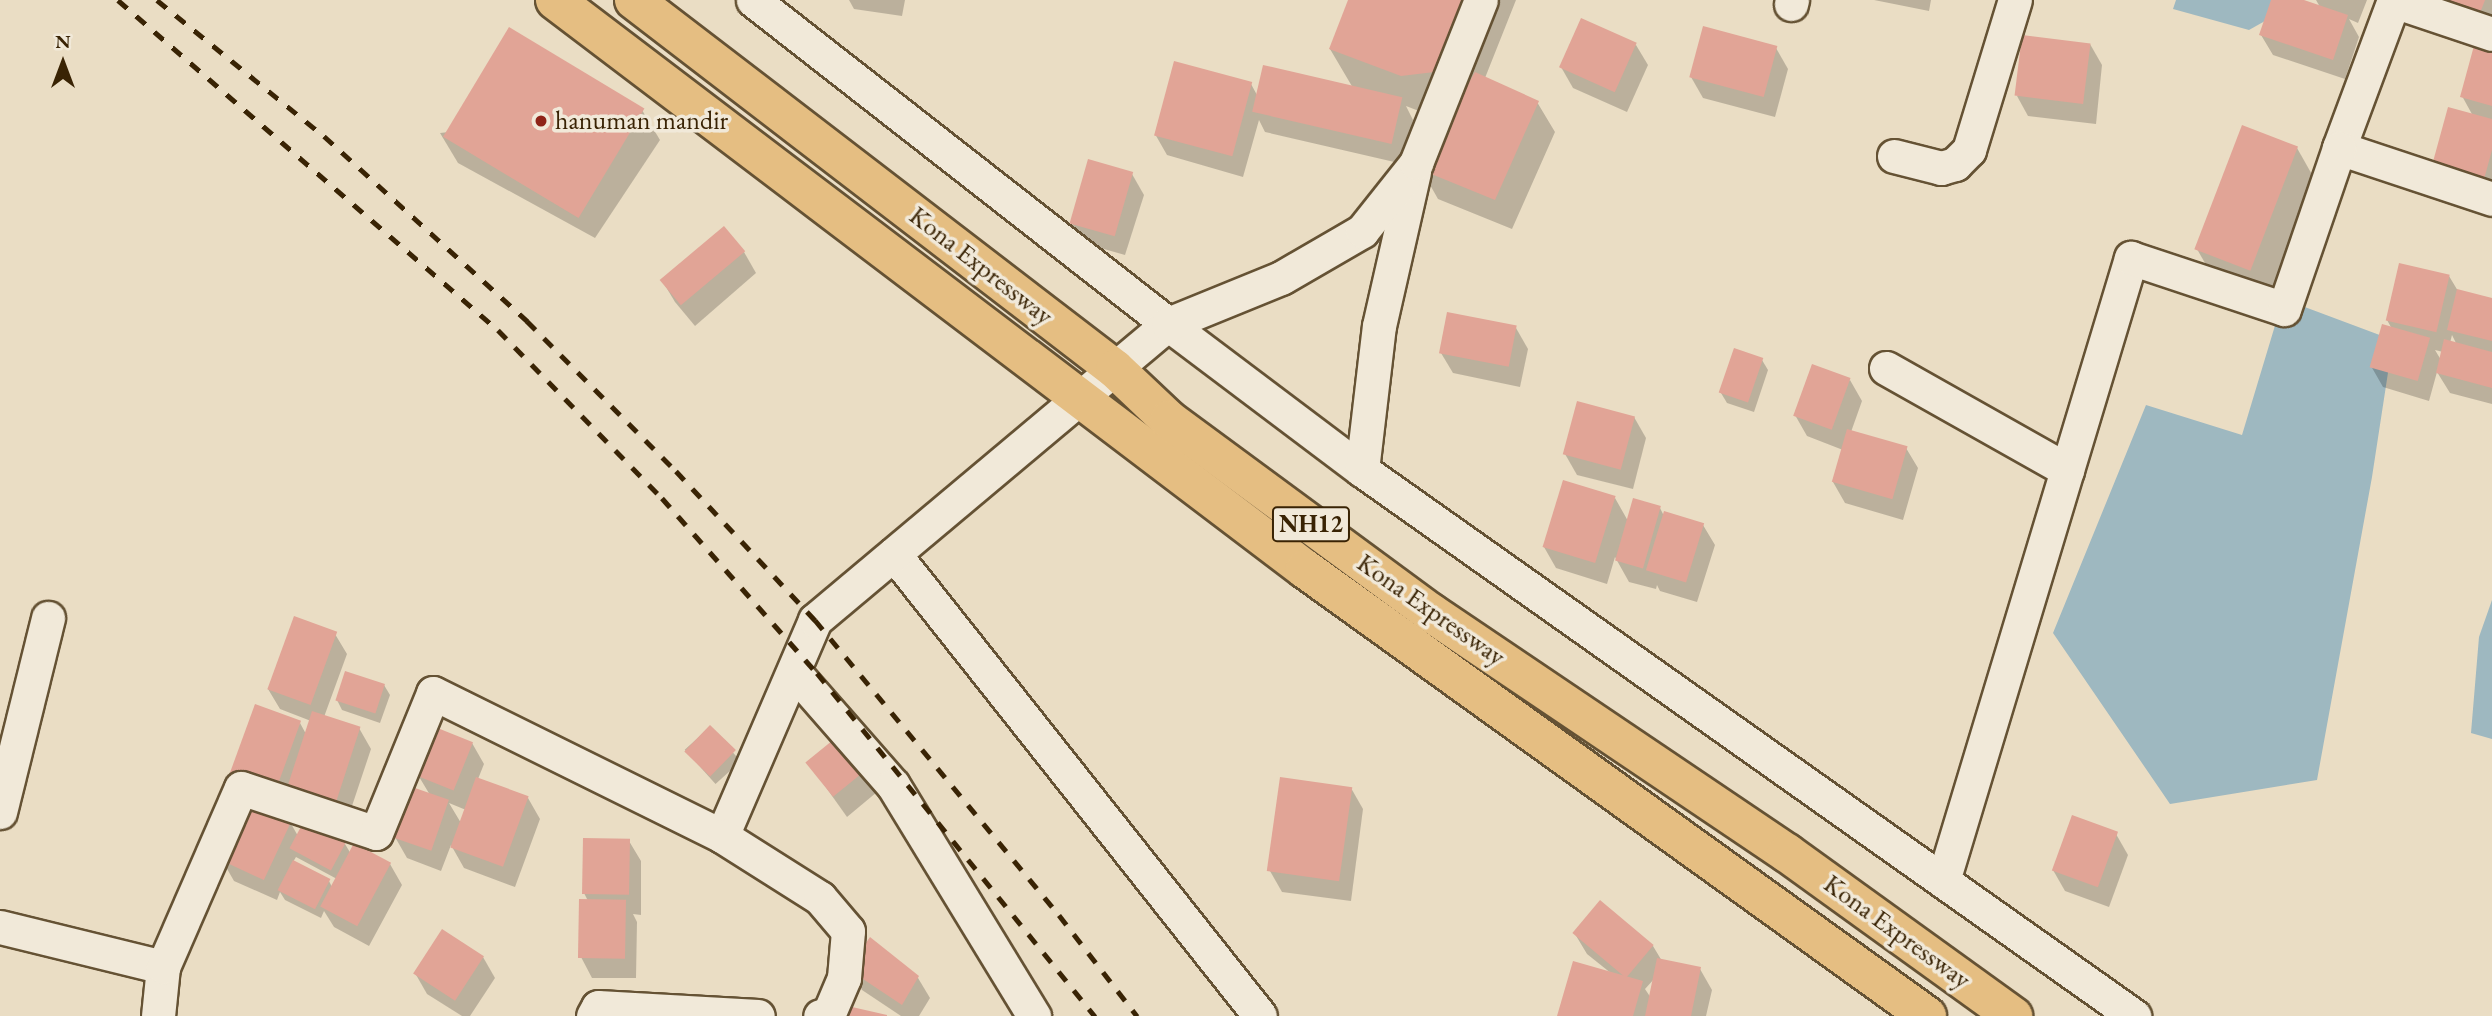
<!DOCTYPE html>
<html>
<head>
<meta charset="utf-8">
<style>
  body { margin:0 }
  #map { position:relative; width:2492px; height:1016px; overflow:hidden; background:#eaddc4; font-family:"EB Garamond",serif }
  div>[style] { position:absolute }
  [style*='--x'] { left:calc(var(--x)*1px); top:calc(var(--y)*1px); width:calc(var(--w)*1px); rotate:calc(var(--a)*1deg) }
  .water>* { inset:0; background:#9eb8c0 }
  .shadow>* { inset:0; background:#0003; transform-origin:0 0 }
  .building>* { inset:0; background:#e1a496; transform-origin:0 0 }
  .roads { filter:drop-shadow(2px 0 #655234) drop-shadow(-2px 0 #655234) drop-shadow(0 2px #655234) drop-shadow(0 -2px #655234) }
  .minor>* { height:33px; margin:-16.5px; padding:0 16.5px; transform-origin:16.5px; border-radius:16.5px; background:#f1e9d9 }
  .trunk>* { height:38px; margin:-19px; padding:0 19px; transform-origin:19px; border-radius:19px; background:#e5be82 }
  .rail>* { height:5px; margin-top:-2.5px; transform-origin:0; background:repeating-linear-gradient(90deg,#392304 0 12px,transparent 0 24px) }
  .dots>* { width:19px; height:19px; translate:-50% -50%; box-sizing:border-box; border:4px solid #f1e9d9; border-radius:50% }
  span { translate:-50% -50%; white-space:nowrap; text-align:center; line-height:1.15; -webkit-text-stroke:7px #f1e9d9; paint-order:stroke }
  .shield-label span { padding:2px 5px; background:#f1e9d9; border:2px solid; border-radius:5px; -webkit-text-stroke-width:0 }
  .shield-label { font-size:24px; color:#392304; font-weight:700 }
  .poi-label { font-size:26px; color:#392304 }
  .left { translate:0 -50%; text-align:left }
  .street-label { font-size:26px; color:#392304 }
  .north { position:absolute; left:28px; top:28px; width:70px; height:70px; -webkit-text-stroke:5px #f1e9d9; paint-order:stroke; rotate:0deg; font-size:19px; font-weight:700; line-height:28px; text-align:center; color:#392304 }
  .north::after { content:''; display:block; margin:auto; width:24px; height:32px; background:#392304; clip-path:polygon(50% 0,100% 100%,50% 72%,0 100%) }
</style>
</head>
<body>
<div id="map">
  <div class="water">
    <i style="clip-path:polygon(2176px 0,2302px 0,2249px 30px,2173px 9px)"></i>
    <i style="clip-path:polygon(2283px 299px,2393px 340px,2372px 477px,2317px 780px,2170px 804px,2053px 633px,2146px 405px,2242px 435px)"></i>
    <i style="clip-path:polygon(2492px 600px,2492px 739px,2471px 733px,2479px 637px)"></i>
  </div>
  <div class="shadow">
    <i style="clip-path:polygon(849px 0,905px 0,902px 16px,854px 9px)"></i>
    <i style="clip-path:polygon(1350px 0,1516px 0,1485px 78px,1537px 102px,1555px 132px,1512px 229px,1438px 199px,1421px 169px,1424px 113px,1406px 106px,1413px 120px,1403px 164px,1265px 132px,1259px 120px,1243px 177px,1167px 155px,1155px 134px,1251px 84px,1257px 95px,1353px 88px,1330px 49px)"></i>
    <i style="clip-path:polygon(1874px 0,1931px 0,1929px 11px)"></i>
    <i style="clip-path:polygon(2273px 0,2298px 0,2320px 7px,2316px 0,2367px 0,2358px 23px,2349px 19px,2359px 37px,2345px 79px,2273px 55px,2261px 35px)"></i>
    <i style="clip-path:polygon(2418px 0,2492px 0,2492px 33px)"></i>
    <i style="clip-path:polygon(2090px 44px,2102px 65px,2096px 124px,2028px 116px,2017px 96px)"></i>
    <i style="clip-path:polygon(1636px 45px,1648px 65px,1627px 112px,1573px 88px,1561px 67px)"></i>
    <i style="clip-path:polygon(1776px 48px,1788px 69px,1775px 117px,1703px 98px,1691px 77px)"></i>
    <i style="clip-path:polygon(2492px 49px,2492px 202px,2445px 190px,2473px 116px,2462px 96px)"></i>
    <i style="clip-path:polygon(642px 110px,660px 140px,595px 238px,458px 163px,440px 133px)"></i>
    <i style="clip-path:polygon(2297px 148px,2314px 178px,2269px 299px,2214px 279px,2197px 249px)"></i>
    <i style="clip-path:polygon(1132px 174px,1144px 195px,1125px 255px,1083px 243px,1071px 222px)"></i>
    <i style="clip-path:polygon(723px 229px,744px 252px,756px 273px,695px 326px,675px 302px,663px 282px)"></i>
    <i style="clip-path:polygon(evenodd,2449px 276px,2458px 291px,2492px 300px,2492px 404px,2450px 393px,2437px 372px,2429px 401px,2383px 387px,2371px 366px,2392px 329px,2387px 320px,2449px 276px,2452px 335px,2457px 345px,2450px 343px,2452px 335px,2449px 276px,2435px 350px,2443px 352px,2441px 360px,2435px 350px)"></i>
    <i style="clip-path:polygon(1516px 328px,1528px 349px,1520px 387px,1453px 373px,1441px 353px)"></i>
    <i style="clip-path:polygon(1762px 360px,1768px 370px,1754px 412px,1727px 403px,1721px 393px)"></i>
    <i style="clip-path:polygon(1850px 380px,1862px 401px,1851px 432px,1906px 448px,1918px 468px,1903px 520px,1845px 503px,1833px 482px,1843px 450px,1807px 436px,1795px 415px)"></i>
    <i style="clip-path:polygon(1634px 417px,1646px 438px,1633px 489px,1577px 475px,1565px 454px)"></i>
    <i style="clip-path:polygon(1615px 498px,1628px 521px,1660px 508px,1664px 516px,1703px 525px,1715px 545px,1697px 602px,1660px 591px,1657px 585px,1656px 589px,1629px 582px,1615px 557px,1607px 584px,1556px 568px,1544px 547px)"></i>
    <i style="clip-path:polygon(evenodd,335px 634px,347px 654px,324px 717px,359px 728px,371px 749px,343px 833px,297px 818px,290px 822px,298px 836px,345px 844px,351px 854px,390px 864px,402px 885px,369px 946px,334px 927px,324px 911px,321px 918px,285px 900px,280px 892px,277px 900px,234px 881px,222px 860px,300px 723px,306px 734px,311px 721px,280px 709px,268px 689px,335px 634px,296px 857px,337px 879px,332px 887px,329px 881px,293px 862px,296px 857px)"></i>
    <i style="clip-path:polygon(384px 685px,390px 695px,380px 723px,342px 710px,337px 700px)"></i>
    <i style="left:710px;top:727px;width:46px;height:34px;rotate:48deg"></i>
    <i style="clip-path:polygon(evenodd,472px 743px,484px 764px,478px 779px,528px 798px,540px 819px,515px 887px,464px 868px,451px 845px,441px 871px,407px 858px,395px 837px,430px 795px,418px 775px,472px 743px,449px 803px,466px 810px,461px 823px,449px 803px)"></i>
    <i style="clip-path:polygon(808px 762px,865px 771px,877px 792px,847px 817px)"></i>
    <i style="clip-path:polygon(1351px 788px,1363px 809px,1351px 901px,1282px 892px,1270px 871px)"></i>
    <i style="clip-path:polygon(2116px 834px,2128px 855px,2109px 907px,2065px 891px,2053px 870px)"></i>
    <i style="clip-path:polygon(629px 841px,641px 861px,641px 915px,633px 914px,637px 922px,636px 978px,592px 978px,581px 957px,588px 901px,584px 893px)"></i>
    <i style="clip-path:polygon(evenodd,1575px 934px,1653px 946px,1662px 961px,1700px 969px,1712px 990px,1706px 1016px,1559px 1016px,1612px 974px,1587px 954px,1575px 934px,1655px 978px,1651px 998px,1645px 989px,1655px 978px)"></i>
    <i style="clip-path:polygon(483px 957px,495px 978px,470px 1016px,462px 1016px,427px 994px,415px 973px)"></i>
    <i style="clip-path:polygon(850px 969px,918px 978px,930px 998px,919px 1016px,901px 1016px,862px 990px)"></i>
  </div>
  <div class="building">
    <i style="clip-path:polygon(1348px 0,1480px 0,1451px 70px,1401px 76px,1329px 49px)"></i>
    <i style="clip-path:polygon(2271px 0,2304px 0,2348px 15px,2333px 60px,2259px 35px)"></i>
    <i style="clip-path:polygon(2444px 0,2485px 0,2480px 13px)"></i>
    <i style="left:1581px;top:18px;width:61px;height:54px;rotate:24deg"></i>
    <i style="left:1703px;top:26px;width:77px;height:53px;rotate:15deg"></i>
    <i style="left:509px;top:27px;width:158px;height:128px;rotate:31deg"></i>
    <i style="left:2022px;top:35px;width:69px;height:61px;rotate:7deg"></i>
    <i style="clip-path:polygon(2475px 42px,2492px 47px,2492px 106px,2460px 97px)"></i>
    <i style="left:1174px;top:61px;width:81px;height:77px;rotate:15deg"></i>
    <i style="left:1263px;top:65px;width:143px;height:48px;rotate:13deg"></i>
    <i style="clip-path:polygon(1475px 72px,1539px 101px,1495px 200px,1419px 169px)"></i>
    <i style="clip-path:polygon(2448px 107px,2492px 119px,2492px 150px,2483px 183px,2431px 169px)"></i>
    <i style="left:2242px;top:125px;width:60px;height:133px;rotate:21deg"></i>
    <i style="left:1088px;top:159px;width:47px;height:67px;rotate:16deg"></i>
    <i style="left:724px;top:226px;width:33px;height:84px;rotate:50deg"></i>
    <i style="left:2399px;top:263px;width:52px;height:59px;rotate:13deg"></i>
    <i style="clip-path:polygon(2457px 289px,2492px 298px,2492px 341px,2447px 330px)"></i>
    <i style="left:1447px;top:312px;width:71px;height:42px;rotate:11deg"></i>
    <i style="left:2382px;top:324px;width:50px;height:45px;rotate:16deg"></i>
    <i style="clip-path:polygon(2444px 339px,2492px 352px,2492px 388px,2436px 373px)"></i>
    <i style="left:1734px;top:348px;width:31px;height:47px;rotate:19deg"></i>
    <i style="left:1812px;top:364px;width:41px;height:55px;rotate:20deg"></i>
    <i style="left:1577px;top:401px;width:60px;height:55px;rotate:15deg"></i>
    <i style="left:1847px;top:429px;width:63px;height:55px;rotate:16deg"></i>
    <i style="left:1563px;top:480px;width:55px;height:70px;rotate:17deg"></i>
    <i style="left:1633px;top:498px;width:29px;height:65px;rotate:16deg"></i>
    <i style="left:1664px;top:511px;width:42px;height:62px;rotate:17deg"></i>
    <i style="left:294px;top:616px;width:46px;height:78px;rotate:20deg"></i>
    <i style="left:345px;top:671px;width:42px;height:31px;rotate:18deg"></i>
    <i style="left:255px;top:704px;width:49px;height:81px;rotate:20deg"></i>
    <i style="left:312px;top:711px;width:51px;height:91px;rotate:18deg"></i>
    <i style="left:710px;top:725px;width:36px;height:37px;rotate:44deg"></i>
    <i style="left:435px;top:727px;width:41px;height:52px;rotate:22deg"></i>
    <i style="left:838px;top:736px;width:44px;height:42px;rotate:51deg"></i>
    <i style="left:476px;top:777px;width:56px;height:75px;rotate:20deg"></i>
    <i style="left:1280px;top:777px;width:73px;height:95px;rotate:8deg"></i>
    <i style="left:412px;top:787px;width:39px;height:54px;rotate:19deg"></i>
    <i style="left:246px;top:800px;width:50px;height:65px;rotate:25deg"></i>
    <i style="left:2072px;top:815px;width:49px;height:59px;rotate:20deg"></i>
    <i style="left:304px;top:821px;width:47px;height:31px;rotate:28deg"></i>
    <i style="left:583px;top:838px;width:47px;height:56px;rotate:1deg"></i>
    <i style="left:354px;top:843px;width:42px;height:72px;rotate:28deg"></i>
    <i style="left:293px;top:860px;width:42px;height:34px;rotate:27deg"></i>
    <i style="left:579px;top:899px;width:47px;height:59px;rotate:1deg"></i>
    <i style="left:1600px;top:900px;width:70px;height:43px;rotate:40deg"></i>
    <i style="left:442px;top:929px;width:50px;height:53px;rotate:33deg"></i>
    <i style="clip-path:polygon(870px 937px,919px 976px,902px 1005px,848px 969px)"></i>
    <i style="clip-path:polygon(1657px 958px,1701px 967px,1691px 1016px,1645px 1016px)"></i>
    <i style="clip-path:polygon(1573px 961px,1643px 981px,1633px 1016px,1557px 1016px)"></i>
    <i style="clip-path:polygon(852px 1007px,887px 1015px,887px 1016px,848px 1016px)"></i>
  </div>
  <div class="roads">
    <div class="minor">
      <i style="--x:753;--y:0;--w:526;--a:37.98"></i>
      <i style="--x:1168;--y:324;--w:243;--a:37"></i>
      <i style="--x:1362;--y:470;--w:946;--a:35.27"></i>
      <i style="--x:2394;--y:0;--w:158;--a:110.4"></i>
      <i style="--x:2339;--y:148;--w:161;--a:18.4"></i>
      <i style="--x:2394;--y:1;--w:103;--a:18.6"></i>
      <i style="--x:1791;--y:4;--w:4;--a:-76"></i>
      <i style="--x:1894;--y:156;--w:49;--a:14.3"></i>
      <i style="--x:1941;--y:168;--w:15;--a:-16"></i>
      <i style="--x:1955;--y:164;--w:20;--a:-45"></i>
      <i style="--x:1969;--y:150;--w:157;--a:-73"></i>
      <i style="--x:1886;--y:368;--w:208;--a:29.4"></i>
      <i style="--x:1362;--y:470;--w:145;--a:-83.3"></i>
      <i style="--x:1379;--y:326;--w:158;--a:-77.2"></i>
      <i style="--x:894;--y:554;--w:589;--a:51.61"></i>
      <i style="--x:794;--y:672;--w:150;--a:48.8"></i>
      <i style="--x:893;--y:785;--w:271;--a:58.6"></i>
      <i style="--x:0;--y:812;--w:200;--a:-76.1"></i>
      <i style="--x:722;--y:836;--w:235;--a:-66.7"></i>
      <i style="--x:815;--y:620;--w:461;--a:-40"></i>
      <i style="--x:1168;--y:324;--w:122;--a:-22.2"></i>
      <i style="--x:1281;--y:278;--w:94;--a:-30.1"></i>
      <i style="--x:1362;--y:231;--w:87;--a:-51.5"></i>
      <i style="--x:1416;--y:163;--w:175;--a:-68.3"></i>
      <i style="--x:1943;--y:881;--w:651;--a:-73.21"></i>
      <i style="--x:2131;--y:258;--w:161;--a:18.4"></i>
      <i style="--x:2284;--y:309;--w:170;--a:-71.1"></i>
      <i style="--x:0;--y:927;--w:168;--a:13.8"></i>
      <i style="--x:158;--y:1016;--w:49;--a:-84.2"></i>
      <i style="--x:163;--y:967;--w:195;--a:-66.5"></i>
      <i style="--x:241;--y:788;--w:142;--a:18.4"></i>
      <i style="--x:376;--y:833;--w:151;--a:-67.8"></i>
      <i style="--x:433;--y:693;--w:322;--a:26.3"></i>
      <i style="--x:722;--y:836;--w:116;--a:32.3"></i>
      <i style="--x:820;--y:898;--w:43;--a:49.7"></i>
      <i style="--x:848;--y:931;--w:47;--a:94.9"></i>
      <i style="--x:844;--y:978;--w:39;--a:113"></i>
      <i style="--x:829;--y:1014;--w:9;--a:167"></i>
      <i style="--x:593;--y:1016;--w:10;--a:-61"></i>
      <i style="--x:598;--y:1007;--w:160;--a:3.2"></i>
    </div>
    <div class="trunk">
      <i style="--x:555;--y:0;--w:941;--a:37.19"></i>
      <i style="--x:1305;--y:569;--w:766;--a:35.7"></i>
      <i style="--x:634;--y:0;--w:606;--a:37.49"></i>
      <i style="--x:1115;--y:369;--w:74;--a:43.4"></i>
      <i style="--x:1169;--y:420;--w:325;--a:36.4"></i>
      <i style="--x:1431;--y:613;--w:429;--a:34"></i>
      <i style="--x:1787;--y:853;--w:279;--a:35.8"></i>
    </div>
  </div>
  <div class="rail">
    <i style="--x:118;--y:0;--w:503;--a:40.97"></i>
    <i style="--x:498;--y:330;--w:235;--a:45.7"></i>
    <i style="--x:662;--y:498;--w:234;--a:48.5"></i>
    <i style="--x:817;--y:673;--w:442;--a:51"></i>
    <i style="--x:157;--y:0;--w:215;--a:39.2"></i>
    <i style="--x:324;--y:136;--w:275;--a:42.3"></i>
    <i style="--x:527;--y:321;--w:211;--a:45.2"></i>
    <i style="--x:676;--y:471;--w:204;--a:47"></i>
    <i style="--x:815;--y:620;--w:383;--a:50.4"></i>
    <i style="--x:1059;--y:915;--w:128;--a:52.3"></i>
  </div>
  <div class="dots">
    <i style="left:541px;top:121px;background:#8f2418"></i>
  </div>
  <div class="shield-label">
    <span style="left:1311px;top:524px">NH12</span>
  </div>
  <div class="poi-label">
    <span class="left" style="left:555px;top:121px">hanuman mandir</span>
  </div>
  <div class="street-label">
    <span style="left:981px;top:266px;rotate:38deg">Kona Expressway</span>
    <span style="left:1431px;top:610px;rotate:35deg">Kona Expressway</span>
    <span style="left:1897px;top:932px;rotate:36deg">Kona Expressway</span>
  </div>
  <div class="north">N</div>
</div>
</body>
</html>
